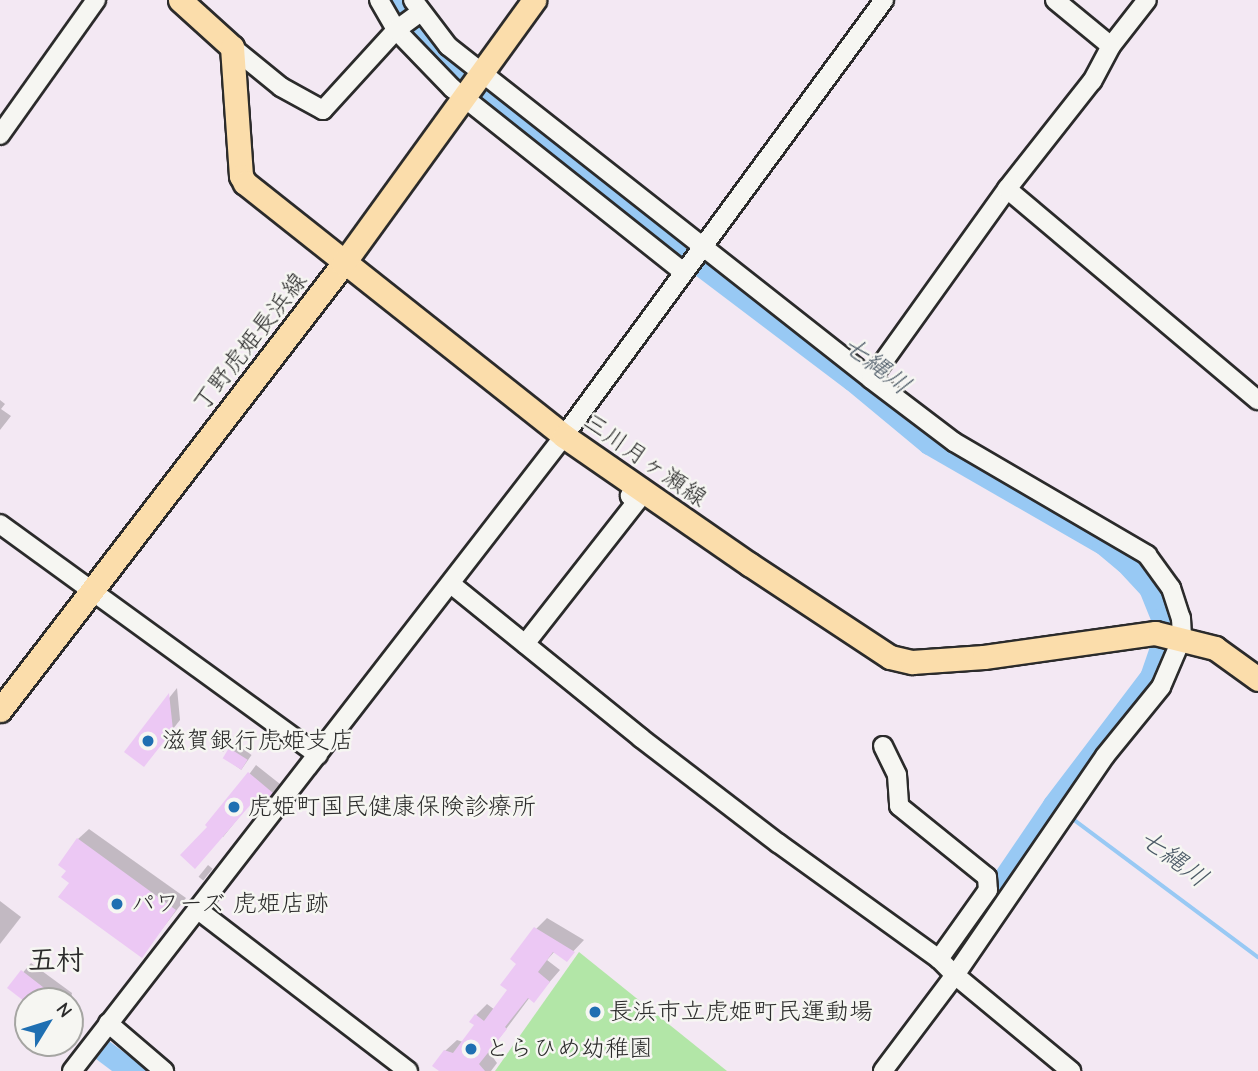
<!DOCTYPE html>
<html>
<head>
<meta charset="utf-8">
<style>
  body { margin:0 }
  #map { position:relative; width:1258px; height:1071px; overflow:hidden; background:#f3e8f3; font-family:"Comic Neue","Klee One",sans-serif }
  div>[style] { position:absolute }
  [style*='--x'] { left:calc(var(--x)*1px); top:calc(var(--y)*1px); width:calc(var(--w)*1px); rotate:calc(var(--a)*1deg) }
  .green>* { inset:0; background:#b2e6a7 }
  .water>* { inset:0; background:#98c9f4 }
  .shadow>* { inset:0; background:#0003; transform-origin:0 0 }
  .stream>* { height:3.5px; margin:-1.75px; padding:0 1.75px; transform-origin:1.75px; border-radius:1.75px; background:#98c9f4 }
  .river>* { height:23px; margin:-11.5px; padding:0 11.5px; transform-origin:11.5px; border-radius:11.5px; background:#98c9f4 }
  .building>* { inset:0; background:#ecc8f4; transform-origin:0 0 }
  .roads { filter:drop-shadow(2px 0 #2b2b2b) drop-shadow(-2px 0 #2b2b2b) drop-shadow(0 2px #2b2b2b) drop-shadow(0 -2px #2b2b2b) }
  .minor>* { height:18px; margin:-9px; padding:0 9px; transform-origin:9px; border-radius:9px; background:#f6f6f2 }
  .major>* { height:23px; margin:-11.5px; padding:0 11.5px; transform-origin:11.5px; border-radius:11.5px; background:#fbddab }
  .dots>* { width:19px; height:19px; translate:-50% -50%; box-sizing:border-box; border:4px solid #f6f6f2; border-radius:50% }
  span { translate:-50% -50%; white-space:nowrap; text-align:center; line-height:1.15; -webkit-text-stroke:5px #f6f6f2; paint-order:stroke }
  .street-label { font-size:24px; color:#2b2b2b }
  .poi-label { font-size:24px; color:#2b2b2b }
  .left { translate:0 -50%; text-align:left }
  .water-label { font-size:26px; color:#4c5a67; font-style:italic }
  .quarter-label { font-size:28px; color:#2b2b2b; font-weight:700 }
  .north { position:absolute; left:14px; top:987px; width:70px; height:70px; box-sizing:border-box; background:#f6f6f2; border:2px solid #a5a5a2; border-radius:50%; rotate:52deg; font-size:19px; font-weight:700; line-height:28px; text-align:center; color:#2b2b2b }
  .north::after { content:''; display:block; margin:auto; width:24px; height:32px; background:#1f6fb2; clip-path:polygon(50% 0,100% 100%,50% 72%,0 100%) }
</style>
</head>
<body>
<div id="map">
  <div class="green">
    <i style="clip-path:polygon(579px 952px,727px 1071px,495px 1071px)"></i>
  </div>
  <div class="water">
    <i style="clip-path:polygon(109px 1041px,149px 1071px,112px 1071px,96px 1059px)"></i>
  </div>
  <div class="shadow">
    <i style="clip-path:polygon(0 400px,5px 404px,1px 409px,11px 416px,0 430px)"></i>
    <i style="clip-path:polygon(177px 688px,180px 720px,151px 757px,126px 752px)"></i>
    <i style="clip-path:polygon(225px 740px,230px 743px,223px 752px,218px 748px)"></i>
    <i style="left:236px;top:744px;width:19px;height:18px;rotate:35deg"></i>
    <i style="clip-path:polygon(256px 765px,280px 784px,267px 800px,252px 801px,223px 837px,210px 827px)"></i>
    <i style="clip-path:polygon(89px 829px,186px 898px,142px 955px,71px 882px,78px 839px)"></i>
    <i style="left:208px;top:865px;width:6px;height:15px;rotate:39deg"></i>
    <i style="clip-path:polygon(0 901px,21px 917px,0 944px)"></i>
    <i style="clip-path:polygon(547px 918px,584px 940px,566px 959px,555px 951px,547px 960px,560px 970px,534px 1000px,530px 997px,489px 1052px,497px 1063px,491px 1071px,444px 1071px,445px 1051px,457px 1040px,463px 1042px,476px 1025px,476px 1015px,487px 1004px,495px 1010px,510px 990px,536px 929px)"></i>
    <i style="clip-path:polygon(31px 963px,72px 993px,70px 1003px,28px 1002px,10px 988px)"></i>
  </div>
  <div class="stream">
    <i style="--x:1069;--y:816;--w:236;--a:36.7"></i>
  </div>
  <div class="river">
    <i style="--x:394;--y:0;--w:86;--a:51.1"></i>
    <i style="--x:448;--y:67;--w:218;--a:38.5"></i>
    <i style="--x:619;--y:203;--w:293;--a:37.1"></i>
    <i style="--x:853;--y:380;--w:99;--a:39.7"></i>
    <i style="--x:929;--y:443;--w:201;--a:29.9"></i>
    <i style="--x:1103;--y:543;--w:30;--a:40"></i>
    <i style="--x:1126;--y:562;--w:35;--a:47"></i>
    <i style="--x:1150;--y:588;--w:32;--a:68"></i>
    <i style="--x:1162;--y:618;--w:30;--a:92"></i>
    <i style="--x:1161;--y:648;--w:31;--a:109"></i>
    <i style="--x:1151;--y:677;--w:161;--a:127.2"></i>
    <i style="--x:1054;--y:805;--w:132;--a:124.2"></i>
  </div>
  <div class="building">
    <i style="clip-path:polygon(169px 693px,173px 730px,144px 767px,124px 752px)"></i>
    <i style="left:229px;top:748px;width:22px;height:12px;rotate:32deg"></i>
    <i style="clip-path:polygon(248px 772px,273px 793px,260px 810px,252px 803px,195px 869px,180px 855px,207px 827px,205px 825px)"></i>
    <i style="clip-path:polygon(77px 838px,176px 910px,142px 958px,58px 897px,69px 883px,61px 877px,66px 871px,58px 865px)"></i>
    <i style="clip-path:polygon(534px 927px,575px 952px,567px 962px,553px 952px,538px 972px,550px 982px,534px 1003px,528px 998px,505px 1027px,507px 1029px,479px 1064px,485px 1071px,439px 1071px,432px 1066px,444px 1050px,453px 1053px,474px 1025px,469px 1022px,475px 1014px,484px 1021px,507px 990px,500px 985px,516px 964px,510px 959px)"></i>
    <i style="clip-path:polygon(21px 970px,61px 1001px,24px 1001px,7px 988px)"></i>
  </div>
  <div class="roads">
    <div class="minor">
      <i style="--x:379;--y:0;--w:34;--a:60"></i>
      <i style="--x:396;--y:30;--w:81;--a:46"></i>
      <i style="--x:452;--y:88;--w:295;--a:38.5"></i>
      <i style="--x:413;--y:0;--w:58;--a:52.7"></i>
      <i style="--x:448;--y:46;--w:538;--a:38.21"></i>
      <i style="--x:871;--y:379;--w:234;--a:-54.4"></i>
      <i style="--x:1055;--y:0;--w:72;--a:39.4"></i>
      <i style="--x:1111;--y:46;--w:58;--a:-52"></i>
      <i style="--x:1111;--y:46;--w:40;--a:118"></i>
      <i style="--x:1092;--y:81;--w:137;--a:128.2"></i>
      <i style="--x:1007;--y:189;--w:328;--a:40.1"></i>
      <i style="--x:232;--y:47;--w:63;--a:39.2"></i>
      <i style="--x:281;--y:87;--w:48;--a:28.7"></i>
      <i style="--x:323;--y:110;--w:108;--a:-47.6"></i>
      <i style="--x:396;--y:30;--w:31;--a:-36"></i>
      <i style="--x:0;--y:135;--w:166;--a:-54.6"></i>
      <i style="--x:871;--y:379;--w:104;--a:37.2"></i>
      <i style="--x:954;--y:442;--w:224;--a:30.3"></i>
      <i style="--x:1147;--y:555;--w:41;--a:54"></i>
      <i style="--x:1171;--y:588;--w:32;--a:72"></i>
      <i style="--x:1181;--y:618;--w:20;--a:87"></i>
      <i style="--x:1182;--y:638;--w:53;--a:113.2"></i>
      <i style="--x:1161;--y:687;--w:89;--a:129.1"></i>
      <i style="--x:1105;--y:756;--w:265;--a:124.4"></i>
      <i style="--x:955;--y:975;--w:151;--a:39.6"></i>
      <i style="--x:0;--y:524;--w:393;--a:36"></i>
      <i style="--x:451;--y:584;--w:245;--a:39"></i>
      <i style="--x:641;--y:738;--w:173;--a:37.5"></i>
      <i style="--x:778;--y:843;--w:198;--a:35.8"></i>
      <i style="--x:939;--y:959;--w:23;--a:45"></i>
      <i style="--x:955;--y:975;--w:120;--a:126.9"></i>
      <i style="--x:525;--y:644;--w:182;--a:-51.9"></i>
      <i style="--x:637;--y:501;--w:9;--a:-144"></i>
      <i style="--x:630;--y:496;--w:12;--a:-55"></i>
      <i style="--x:883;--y:746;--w:32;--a:64"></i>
      <i style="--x:897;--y:775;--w:31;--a:86"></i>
      <i style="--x:899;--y:806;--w:113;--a:38.9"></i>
      <i style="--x:987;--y:877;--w:13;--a:86"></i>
      <i style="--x:988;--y:890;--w:85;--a:125.4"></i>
      <i style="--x:197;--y:909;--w:266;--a:37.5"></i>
      <i style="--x:108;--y:1023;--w:74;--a:40.6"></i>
      <i style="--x:72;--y:1071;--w:803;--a:-52.23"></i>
      <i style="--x:564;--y:436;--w:541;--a:-53.72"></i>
    </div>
    <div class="major">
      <i style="--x:180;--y:0;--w:70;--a:42.1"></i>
      <i style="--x:232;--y:47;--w:129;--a:86"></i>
      <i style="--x:241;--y:176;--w:8;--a:60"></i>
      <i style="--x:245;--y:183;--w:407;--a:38.4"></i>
      <i style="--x:564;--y:436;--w:225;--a:34.7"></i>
      <i style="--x:749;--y:564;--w:169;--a:33.4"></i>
      <i style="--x:890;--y:657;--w:23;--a:13"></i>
      <i style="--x:912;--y:662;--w:72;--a:-4"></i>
      <i style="--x:984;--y:657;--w:173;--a:-8"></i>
      <i style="--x:1155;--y:633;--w:62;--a:14"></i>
      <i style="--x:1215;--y:648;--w:53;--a:35.8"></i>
      <i style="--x:0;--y:710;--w:563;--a:-52.44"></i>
      <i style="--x:343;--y:264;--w:326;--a:-54.1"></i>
    </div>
  </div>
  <div class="dots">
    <i style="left:148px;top:741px;background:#1f6fb2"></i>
    <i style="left:234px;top:807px;background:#1f6fb2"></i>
    <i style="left:117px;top:904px;background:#1f6fb2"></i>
    <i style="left:595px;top:1012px;background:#1f6fb2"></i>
    <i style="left:471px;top:1049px;background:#1f6fb2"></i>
  </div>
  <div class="street-label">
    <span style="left:250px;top:342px;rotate:-52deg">丁野虎姫長浜線</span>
    <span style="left:645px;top:460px;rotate:35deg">三川月ヶ瀬線</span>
  </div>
  <div class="poi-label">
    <span class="left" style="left:162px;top:741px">滋賀銀行虎姫支店</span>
    <span class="left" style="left:248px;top:807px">虎姫町国民健康保険診療所</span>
    <span class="left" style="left:131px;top:904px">パワーズ 虎姫店跡</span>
    <span class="left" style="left:609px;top:1012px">長浜市立虎姫町民運動場</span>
    <span class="left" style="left:485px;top:1049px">とらひめ幼稚園</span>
  </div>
  <div class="water-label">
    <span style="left:876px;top:366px;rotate:38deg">七縄川</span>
    <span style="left:1173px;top:859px;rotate:37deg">七縄川</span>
  </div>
  <div class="quarter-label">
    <span style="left:56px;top:960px">五村</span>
  </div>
  <div class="north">N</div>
</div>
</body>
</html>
